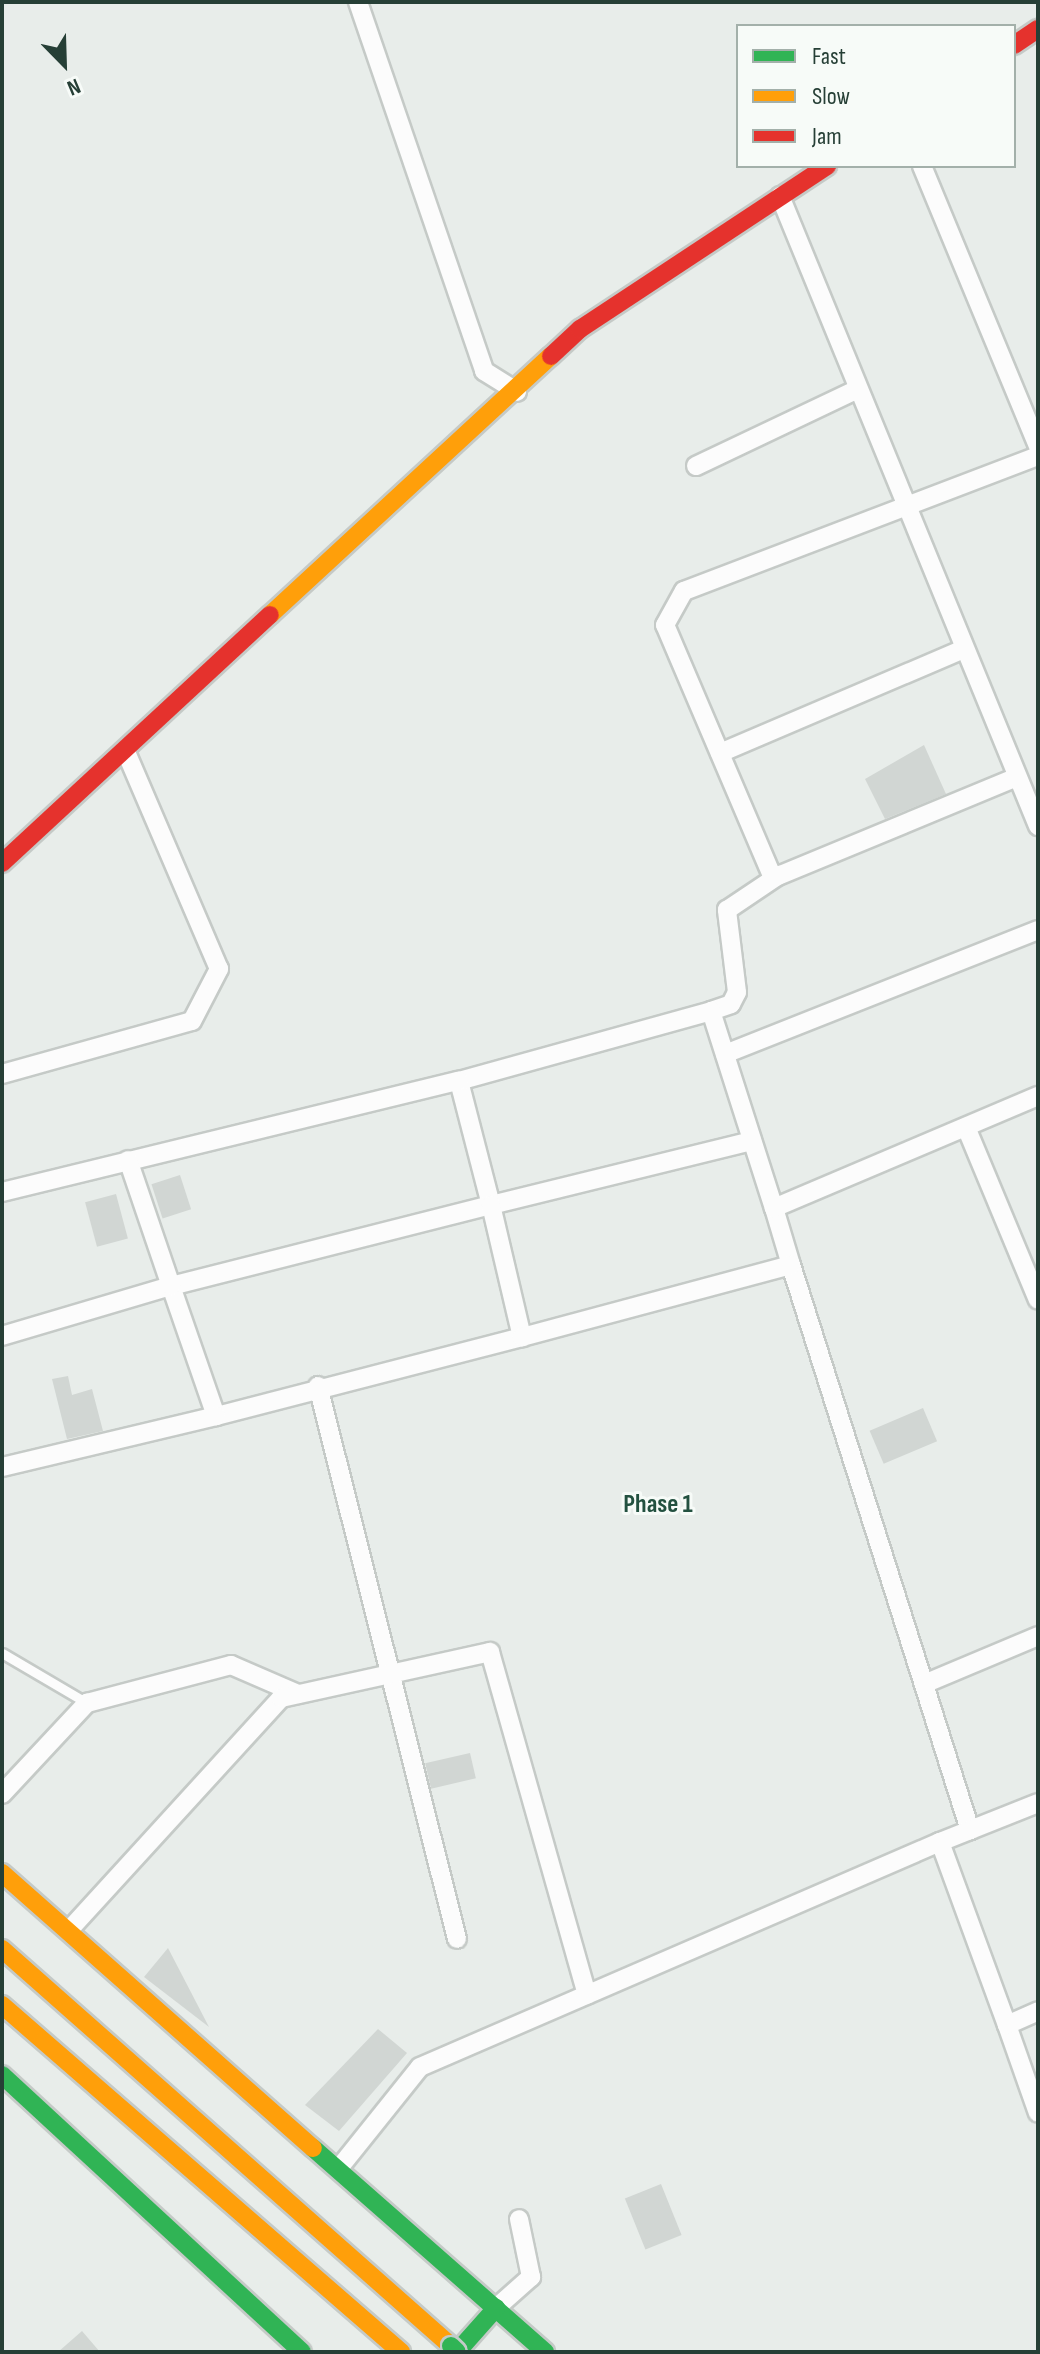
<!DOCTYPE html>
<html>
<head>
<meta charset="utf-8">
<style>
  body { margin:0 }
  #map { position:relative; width:1040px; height:2354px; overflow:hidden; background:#e8edea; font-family:"Sofia Sans Condensed",sans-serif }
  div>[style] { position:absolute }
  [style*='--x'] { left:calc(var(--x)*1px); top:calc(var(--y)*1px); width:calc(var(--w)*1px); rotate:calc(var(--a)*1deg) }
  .building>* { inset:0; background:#d1d6d3; transform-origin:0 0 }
  .roads { filter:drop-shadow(2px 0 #c5cac7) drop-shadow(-2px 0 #c5cac7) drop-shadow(0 2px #c5cac7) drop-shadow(0 -2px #c5cac7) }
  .lane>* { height:9px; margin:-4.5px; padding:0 4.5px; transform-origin:4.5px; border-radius:4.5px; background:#fcfcfc }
  .street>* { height:18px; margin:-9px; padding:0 9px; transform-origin:9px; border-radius:9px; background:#fcfcfc }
  .fast>* { height:18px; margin:-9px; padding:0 9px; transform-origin:9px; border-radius:9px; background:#30b455 }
  .slow>* { height:18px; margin:-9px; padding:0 9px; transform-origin:9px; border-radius:9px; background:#ff9f0a }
  .jam>* { height:18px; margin:-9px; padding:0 9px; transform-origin:9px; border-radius:9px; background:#e5322d }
  .bridges { filter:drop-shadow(2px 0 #c3cbc8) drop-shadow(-2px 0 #c3cbc8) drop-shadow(0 2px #c3cbc8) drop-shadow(0 -2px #c3cbc8) }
  .fast-bridge>* { height:18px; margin:-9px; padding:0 9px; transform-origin:9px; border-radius:9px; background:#30b455 }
  span { translate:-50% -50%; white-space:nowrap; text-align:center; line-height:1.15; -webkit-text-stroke:6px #f7fbf8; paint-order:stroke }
  .neighbourhood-label { font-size:26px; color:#235140; font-weight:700 }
  .frame { position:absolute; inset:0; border:4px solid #263f36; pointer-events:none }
  .legend { position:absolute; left:736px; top:24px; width:280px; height:144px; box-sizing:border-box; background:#f7fbf8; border:2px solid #a3b0aa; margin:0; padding:10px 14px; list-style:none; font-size:24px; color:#263f36 }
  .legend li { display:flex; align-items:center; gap:16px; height:40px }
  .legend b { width:40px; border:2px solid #a3b0aa }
  .north { position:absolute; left:24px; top:24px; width:80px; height:80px; -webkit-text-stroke:6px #f7fbf8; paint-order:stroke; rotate:157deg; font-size:22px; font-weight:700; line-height:32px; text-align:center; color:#263f36 }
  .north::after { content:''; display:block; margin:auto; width:28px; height:36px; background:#263f36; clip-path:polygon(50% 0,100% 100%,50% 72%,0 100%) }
</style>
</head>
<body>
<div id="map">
  <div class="building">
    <i style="clip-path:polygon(924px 745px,946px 794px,885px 819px,865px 779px)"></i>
    <i style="left:180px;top:1175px;width:36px;height:30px;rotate:72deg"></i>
    <i style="left:116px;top:1194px;width:46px;height:32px;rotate:75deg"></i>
    <i style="clip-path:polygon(68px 1376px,72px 1395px,92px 1389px,103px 1431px,67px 1439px,52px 1379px)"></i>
    <i style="left:923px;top:1408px;width:36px;height:58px;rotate:67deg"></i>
    <i style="left:470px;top:1753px;width:26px;height:46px;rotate:77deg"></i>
    <i style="clip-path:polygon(168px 1948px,209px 2027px,144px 1977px)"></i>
    <i style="clip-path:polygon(378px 2029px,407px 2053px,339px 2131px,305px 2105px)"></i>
    <i style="left:661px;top:2184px;width:55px;height:39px;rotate:68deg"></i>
    <i style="clip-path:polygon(82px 2331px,100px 2352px,58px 2352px)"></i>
  </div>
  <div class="roads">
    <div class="lane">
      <i style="--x:2;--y:1653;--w:99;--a:30.5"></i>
    </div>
    <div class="street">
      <i style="--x:358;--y:2;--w:390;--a:71.1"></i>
      <i style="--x:484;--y:371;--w:39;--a:32"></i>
      <i style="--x:922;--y:166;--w:303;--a:67.5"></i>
      <i style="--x:780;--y:196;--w:681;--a:67.73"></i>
      <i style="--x:696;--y:466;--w:179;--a:-25.4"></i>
      <i style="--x:720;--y:753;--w:263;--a:-23.1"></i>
      <i style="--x:1017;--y:777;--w:264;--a:157.5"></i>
      <i style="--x:773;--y:878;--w:275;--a:-113.1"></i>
      <i style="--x:665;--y:625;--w:39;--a:-61"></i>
      <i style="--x:684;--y:591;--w:379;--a:-20.9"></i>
      <i style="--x:711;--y:1011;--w:21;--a:-19"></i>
      <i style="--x:731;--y:1004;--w:13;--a:-63"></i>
      <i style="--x:737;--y:992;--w:83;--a:-97"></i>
      <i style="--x:727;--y:910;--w:63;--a:-33.9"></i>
      <i style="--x:725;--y:1054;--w:337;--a:-21.6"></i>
      <i style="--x:2;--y:1074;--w:197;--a:-15.6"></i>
      <i style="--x:192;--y:1021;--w:59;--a:-62.6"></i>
      <i style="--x:219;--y:969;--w:236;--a:-113.2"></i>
      <i style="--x:966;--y:1127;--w:187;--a:67.4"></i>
      <i style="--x:752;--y:1141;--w:269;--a:166.2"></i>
      <i style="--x:491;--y:1205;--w:128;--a:-104.5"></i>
      <i style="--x:459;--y:1081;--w:262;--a:-15.5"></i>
      <i style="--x:711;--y:1011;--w:207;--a:72.3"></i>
      <i style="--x:774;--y:1208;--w:59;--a:73.4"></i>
      <i style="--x:791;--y:1265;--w:593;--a:72.42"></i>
      <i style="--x:2;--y:1192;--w:470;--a:-13.7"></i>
      <i style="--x:774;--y:1208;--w:287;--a:-23"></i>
      <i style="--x:2;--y:1336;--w:176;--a:-16.5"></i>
      <i style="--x:171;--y:1286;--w:330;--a:-14.2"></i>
      <i style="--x:491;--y:1205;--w:136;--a:76.8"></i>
      <i style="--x:522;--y:1337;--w:316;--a:165.5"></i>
      <i style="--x:216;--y:1416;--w:138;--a:-109.1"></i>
      <i style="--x:171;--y:1286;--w:133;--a:-108.8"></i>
      <i style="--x:522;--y:1337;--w:278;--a:-15"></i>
      <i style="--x:318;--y:1386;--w:570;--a:75.89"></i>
      <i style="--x:2;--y:1467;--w:220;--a:-13.4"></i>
      <i style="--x:924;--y:1684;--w:124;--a:-22.8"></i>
      <i style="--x:2;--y:1794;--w:125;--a:-47"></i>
      <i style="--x:87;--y:1703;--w:149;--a:-14.8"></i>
      <i style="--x:231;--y:1665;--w:73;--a:23.4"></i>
      <i style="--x:940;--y:1842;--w:105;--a:-21.7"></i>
      <i style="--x:71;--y:1928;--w:311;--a:-47.6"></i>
      <i style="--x:281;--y:1698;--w:214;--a:-12.4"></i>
      <i style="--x:490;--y:1652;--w:356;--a:74.2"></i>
      <i style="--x:1007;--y:2025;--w:93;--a:70.6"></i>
      <i style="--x:339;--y:2168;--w:129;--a:-51.3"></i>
      <i style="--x:420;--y:2067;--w:567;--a:-23.4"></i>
      <i style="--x:940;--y:1842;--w:195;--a:69.9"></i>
      <i style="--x:1007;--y:2025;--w:34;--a:-24"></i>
      <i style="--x:496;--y:2308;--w:47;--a:-41.5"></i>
      <i style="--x:531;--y:2277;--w:59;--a:-101.7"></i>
    </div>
    <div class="fast">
      <i style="--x:2;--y:2075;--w:408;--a:42.7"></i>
      <i style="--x:313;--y:2148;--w:309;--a:41.3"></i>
      <i style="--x:457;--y:2352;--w:59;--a:-48.4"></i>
    </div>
    <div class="slow">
      <i style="--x:270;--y:615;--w:382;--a:-42.7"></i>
      <i style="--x:2;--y:1873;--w:415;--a:41.5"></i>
      <i style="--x:2;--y:1949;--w:599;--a:41.48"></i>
      <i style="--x:2;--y:2005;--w:529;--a:41.01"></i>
    </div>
    <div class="jam">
      <i style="--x:1014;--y:45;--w:29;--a:-34"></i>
      <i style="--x:551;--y:356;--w:40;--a:-43"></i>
      <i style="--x:580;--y:329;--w:296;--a:-33.4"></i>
      <i style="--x:2;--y:863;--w:365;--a:-42.8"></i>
    </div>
  </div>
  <div class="bridges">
    <div class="fast-bridge">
      <i style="--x:451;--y:2346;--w:8;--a:45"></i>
    </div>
  </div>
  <div class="neighbourhood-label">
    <span style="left:658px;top:1505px">Phase 1</span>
  </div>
  <div class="frame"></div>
  <ul class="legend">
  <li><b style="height:10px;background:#30b455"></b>Fast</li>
  <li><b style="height:10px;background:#ff9f0a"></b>Slow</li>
  <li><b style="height:10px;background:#e5322d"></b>Jam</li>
  </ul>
  <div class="north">N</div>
</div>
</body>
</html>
